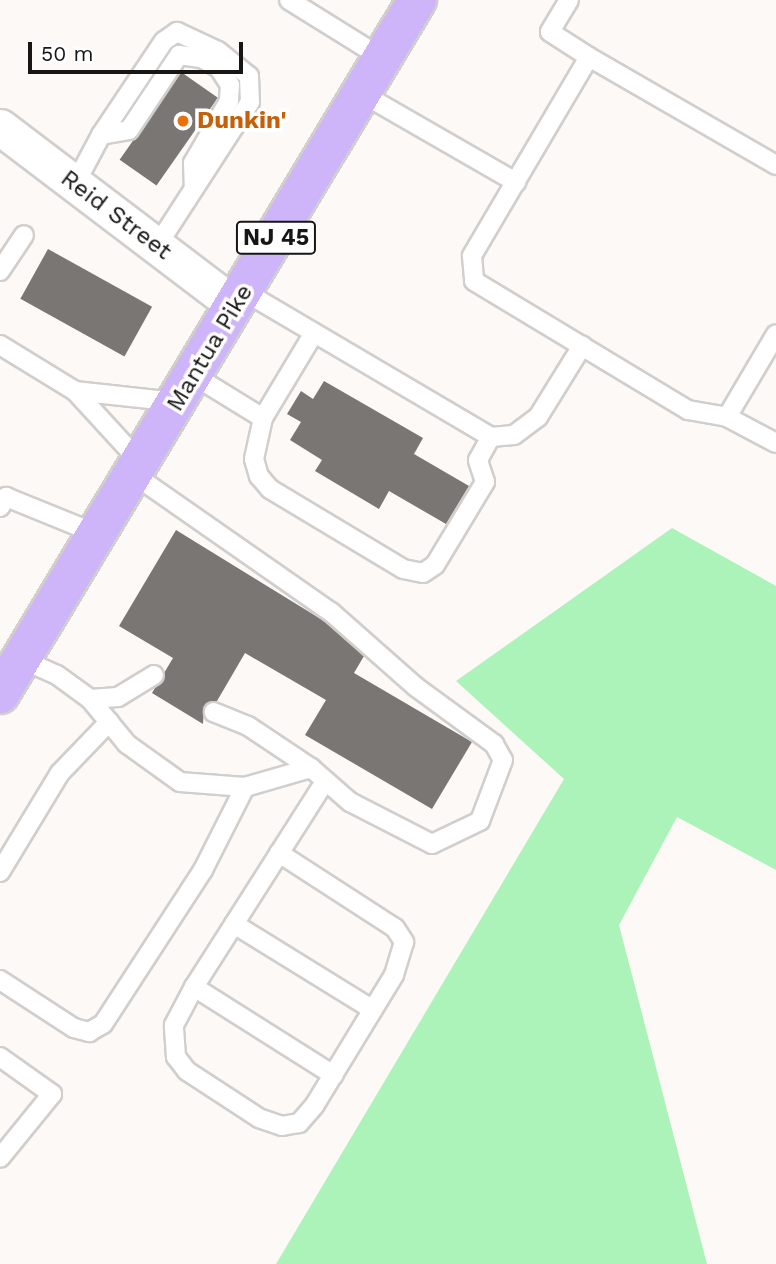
<!DOCTYPE html>
<html>
<head>
<meta charset="utf-8">
<style>
  body { margin:0 }
  #map { position:relative; width:776px; height:1264px; overflow:hidden; background:#fcf9f7; font-family:"Work Sans",sans-serif }
  div>[style] { position:absolute }
  [style*='--x'] { left:calc(var(--x)*1px); top:calc(var(--y)*1px); width:calc(var(--w)*1px); rotate:calc(var(--a)*1deg) }
  .green>* { inset:0; background:#acf3b9 }
  .building>* { inset:0; background:#797674; transform-origin:0 0 }
  .roads { filter:drop-shadow(2px 0 #d1cecc) drop-shadow(-2px 0 #d1cecc) drop-shadow(0 2px #d1cecc) drop-shadow(0 -2px #d1cecc) }
  .lane>* { height:18px; margin:-9px; padding:0 9px; transform-origin:9px; border-radius:9px; background:#fff }
  .street>* { height:35px; margin:-17.5px; padding:0 17.5px; transform-origin:17.5px; border-radius:17.5px; background:#fff }
  .primary>* { height:38px; margin:-19px; padding:0 19px; transform-origin:19px; border-radius:19px; background:#ceb5f9 }
  .dots>* { width:19px; height:19px; translate:-50% -50%; box-sizing:border-box; border:4px solid #fff; border-radius:50% }
  span { translate:-50% -50%; white-space:nowrap; text-align:center; line-height:1.15; -webkit-text-stroke:7px #fff; paint-order:stroke }
  .shield-label span { padding:2px 5px; background:#fff; border:2px solid; border-radius:5px; -webkit-text-stroke-width:0 }
  .shield-label { font-size:23px; color:#171615; font-weight:700 }
  .food-label { font-size:24px; color:#c56008; font-weight:700 }
  .left { translate:0 -50%; text-align:left }
  .street-label { font-size:24px; color:#171615 }
  .scale { position:absolute; left:28px; top:42px; width:215px; height:32px; box-sizing:border-box; border:4px solid #171615; border-top:0; padding-left:9px; font-size:21px; line-height:24px; white-space:nowrap; color:#171615; -webkit-text-stroke:5px #fff; paint-order:stroke }
</style>
</head>
<body>
<div id="map">
  <div class="green">
    <i style="clip-path:polygon(672px 528px,776px 586px,776px 870px,677px 817px,619px 925px,707px 1264px,276px 1264px,564px 779px,456px 681px)"></i>
  </div>
  <div class="building">
    <i style="left:181px;top:72px;width:45px;height:107px;rotate:35deg"></i>
    <i style="left:48px;top:249px;width:119px;height:57px;rotate:29deg"></i>
    <i style="clip-path:polygon(324px 381px,423px 438px,414px 454px,469px 486px,446px 524px,389px 491px,379px 509px,315px 471px,322px 460px,290px 440px,301px 422px,287px 414px,301px 391px,313px 399px)"></i>
    <i style="clip-path:polygon(176px 530px,324px 621px,364px 656px,354px 673px,472px 742px,432px 809px,305px 735px,326px 700px,245px 653px,217px 701px,204px 707px,203px 724px,152px 693px,173px 658px,119px 626px)"></i>
  </div>
  <div class="roads">
    <div class="lane">
      <i style="--x:289;--y:0;--w:110;--a:31.9"></i>
      <i style="--x:569;--y:0;--w:37;--a:121"></i>
      <i style="--x:550;--y:32;--w:46;--a:32.7"></i>
      <i style="--x:589;--y:57;--w:231;--a:120.5"></i>
      <i style="--x:472;--y:256;--w:25;--a:85"></i>
      <i style="--x:474;--y:281;--w:250;--a:31.1"></i>
      <i style="--x:688;--y:410;--w:40;--a:10"></i>
      <i style="--x:727;--y:417;--w:55;--a:28"></i>
      <i style="--x:589;--y:57;--w:216;--a:30"></i>
      <i style="--x:361;--y:93;--w:179;--a:29.9"></i>
      <i style="--x:101;--y:135;--w:28;--a:-10"></i>
      <i style="--x:129;--y:130;--w:90;--a:-56.3"></i>
      <i style="--x:179;--y:55;--w:22;--a:8"></i>
      <i style="--x:201;--y:58;--w:21;--a:29"></i>
      <i style="--x:219;--y:68;--w:20;--a:57"></i>
      <i style="--x:230;--y:85;--w:16;--a:94"></i>
      <i style="--x:229;--y:101;--w:72;--a:120.1"></i>
      <i style="--x:193;--y:163;--w:25;--a:88"></i>
      <i style="--x:75;--y:184;--w:55;--a:-62"></i>
      <i style="--x:101;--y:135;--w:113;--a:-56.2"></i>
      <i style="--x:164;--y:41;--w:16;--a:-35"></i>
      <i style="--x:177;--y:32;--w:45;--a:24.9"></i>
      <i style="--x:218;--y:51;--w:40;--a:39"></i>
      <i style="--x:249;--y:76;--w:26;--a:88"></i>
      <i style="--x:250;--y:102;--w:171;--a:122.9"></i>
      <i style="--x:0;--y:271;--w:43;--a:-56.3"></i>
      <i style="--x:245;--y:292;--w:286;--a:30.5"></i>
      <i style="--x:491;--y:437;--w:23;--a:-5"></i>
      <i style="--x:514;--y:435;--w:30;--a:-37"></i>
      <i style="--x:538;--y:417;--w:84;--a:-58.2"></i>
      <i style="--x:314;--y:333;--w:99;--a:121"></i>
      <i style="--x:263;--y:418;--w:42;--a:102.4"></i>
      <i style="--x:254;--y:459;--w:18;--a:74"></i>
      <i style="--x:259;--y:476;--w:17;--a:50"></i>
      <i style="--x:270;--y:489;--w:155;--a:31"></i>
      <i style="--x:403;--y:569;--w:20;--a:11"></i>
      <i style="--x:423;--y:573;--w:14;--a:-34"></i>
      <i style="--x:435;--y:565;--w:97;--a:-58.9"></i>
      <i style="--x:485;--y:482;--w:23;--a:-108"></i>
      <i style="--x:478;--y:460;--w:26;--a:-61"></i>
      <i style="--x:0;--y:345;--w:88;--a:31.5"></i>
      <i style="--x:75;--y:391;--w:96;--a:47.5"></i>
      <i style="--x:193;--y:375;--w:82;--a:31.6"></i>
      <i style="--x:75;--y:391;--w:103;--a:6.2"></i>
      <i style="--x:727;--y:417;--w:96;--a:-59.4"></i>
      <i style="--x:133;--y:474;--w:241;--a:34.9"></i>
      <i style="--x:331;--y:612;--w:113;--a:41.4"></i>
      <i style="--x:416;--y:687;--w:97;--a:36.2"></i>
      <i style="--x:494;--y:744;--w:18;--a:61"></i>
      <i style="--x:503;--y:760;--w:65;--a:110.7"></i>
      <i style="--x:480;--y:821;--w:53;--a:154.4"></i>
      <i style="--x:432;--y:844;--w:92;--a:-152.9"></i>
      <i style="--x:350;--y:802;--w:52;--a:-138.9"></i>
      <i style="--x:311;--y:768;--w:76;--a:-146.3"></i>
      <i style="--x:248;--y:726;--w:37;--a:-158"></i>
      <i style="--x:0;--y:507;--w:12;--a:-59"></i>
      <i style="--x:6;--y:497;--w:98;--a:22.1"></i>
      <i style="--x:21;--y:659;--w:39;--a:24"></i>
      <i style="--x:57;--y:675;--w:41;--a:36"></i>
      <i style="--x:90;--y:699;--w:58;--a:50.6"></i>
      <i style="--x:127;--y:744;--w:65;--a:35.6"></i>
      <i style="--x:180;--y:782;--w:65;--a:4.4"></i>
      <i style="--x:245;--y:787;--w:69;--a:-16.1"></i>
      <i style="--x:90;--y:699;--w:28;--a:-4"></i>
      <i style="--x:118;--y:697;--w:42;--a:-31.4"></i>
      <i style="--x:279;--y:853;--w:138;--a:32.9"></i>
      <i style="--x:395;--y:928;--w:17;--a:57"></i>
      <i style="--x:404;--y:942;--w:34;--a:107"></i>
      <i style="--x:394;--y:975;--w:153;--a:121.4"></i>
      <i style="--x:314;--y:1106;--w:23;--a:131"></i>
      <i style="--x:299;--y:1123;--w:17;--a:170"></i>
      <i style="--x:282;--y:1126;--w:24;--a:-161"></i>
      <i style="--x:259;--y:1118;--w:86;--a:-146.9"></i>
      <i style="--x:187;--y:1071;--w:18;--a:-128"></i>
      <i style="--x:176;--y:1057;--w:32;--a:-94"></i>
      <i style="--x:174;--y:1025;--w:43;--a:-62.2"></i>
      <i style="--x:194;--y:987;--w:244;--a:-57.5"></i>
      <i style="--x:0;--y:872;--w:116;--a:-58.8"></i>
      <i style="--x:60;--y:773;--w:71;--a:-46.1"></i>
      <i style="--x:234;--y:924;--w:163;--a:31.7"></i>
      <i style="--x:0;--y:980;--w:88;--a:33"></i>
      <i style="--x:74;--y:1028;--w:16;--a:15"></i>
      <i style="--x:89;--y:1032;--w:16;--a:-30"></i>
      <i style="--x:103;--y:1024;--w:184;--a:-57"></i>
      <i style="--x:203;--y:870;--w:93;--a:-63.2"></i>
      <i style="--x:194;--y:987;--w:165;--a:32.3"></i>
      <i style="--x:0;--y:1057;--w:64;--a:35.4"></i>
      <i style="--x:52;--y:1094;--w:82;--a:129.1"></i>
    </div>
    <div class="street">
      <i style="--x:0;--y:127;--w:291;--a:37.2"></i>
    </div>
    <div class="primary">
      <i style="--x:0;--y:694;--w:810;--a:-59"></i>
    </div>
  </div>
  <div class="dots">
    <i style="left:183px;top:121px;background:#e8710a"></i>
  </div>
  <div class="shield-label">
    <span style="left:276px;top:238px">NJ 45</span>
  </div>
  <div class="food-label">
    <span class="left" style="left:197px;top:121px">Dunkin'</span>
  </div>
  <div class="street-label">
    <span style="left:116px;top:215px;rotate:37deg">Reid Street</span>
    <span style="left:210px;top:348px;rotate:-59deg">Mantua Pike</span>
  </div>
  <div class="scale">50 m</div>
</div>
</body>
</html>
